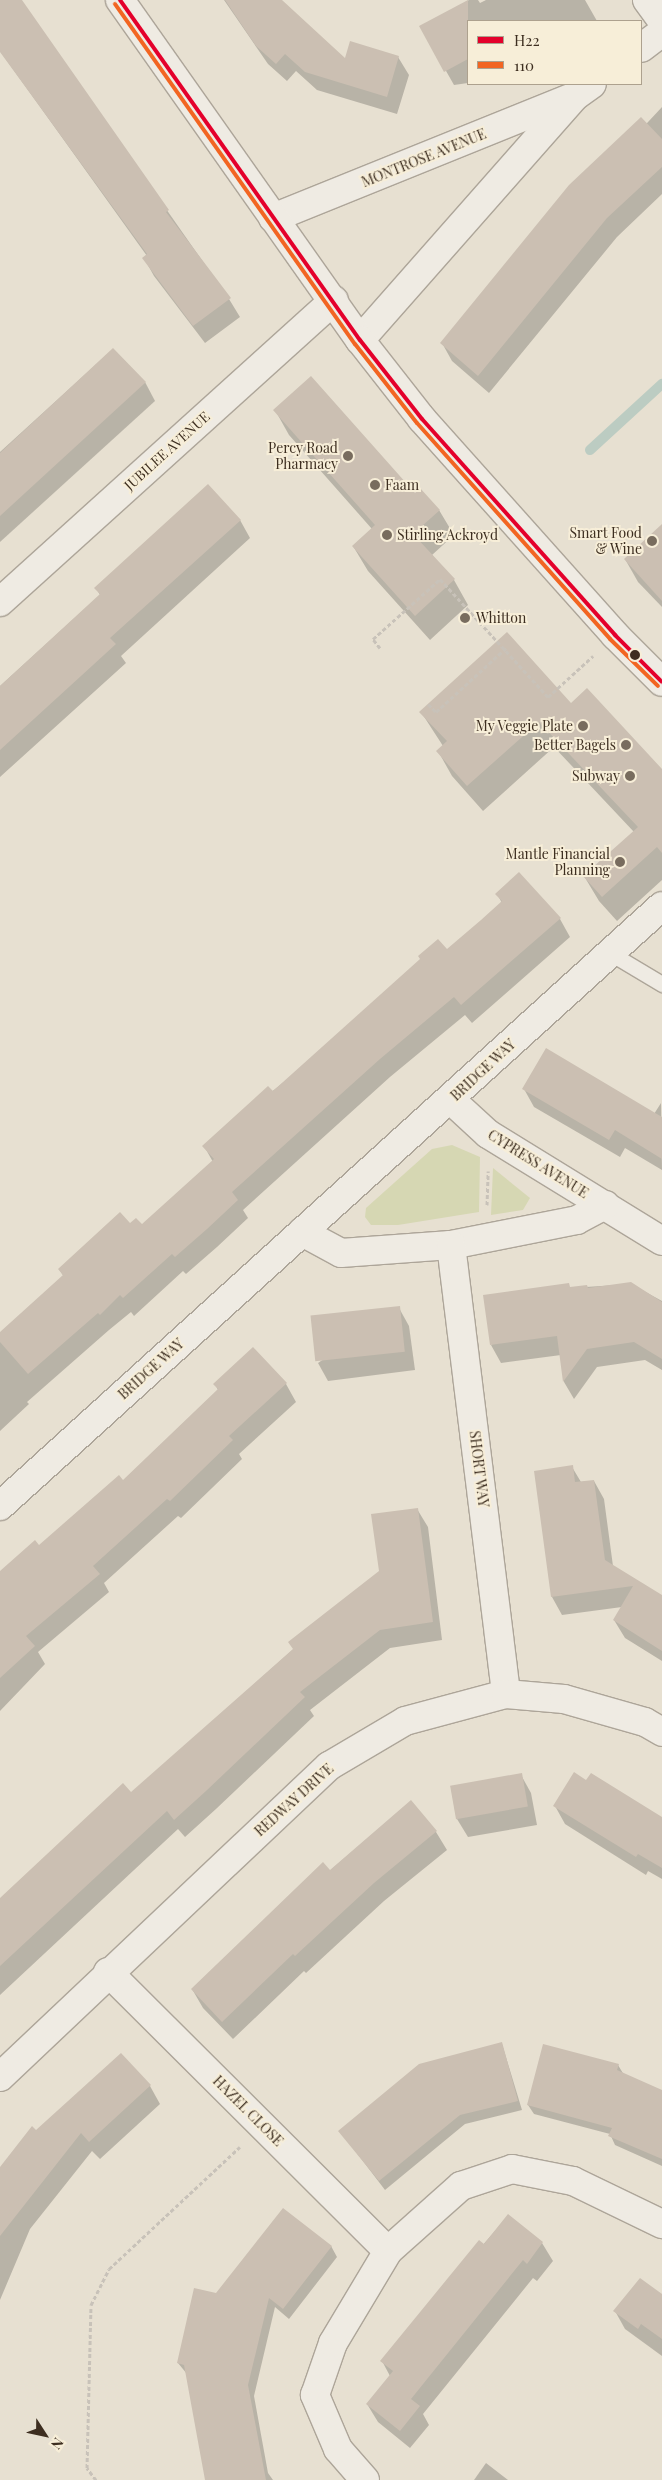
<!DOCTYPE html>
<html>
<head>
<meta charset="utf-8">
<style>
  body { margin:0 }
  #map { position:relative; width:662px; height:2480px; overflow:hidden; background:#e7e0d1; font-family:"Playfair Display",serif }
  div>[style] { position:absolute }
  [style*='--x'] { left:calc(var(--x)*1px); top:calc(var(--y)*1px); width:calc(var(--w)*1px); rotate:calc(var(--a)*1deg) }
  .green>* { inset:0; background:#d6d7b3 }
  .shadow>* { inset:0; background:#0003 }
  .stream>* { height:10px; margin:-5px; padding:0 5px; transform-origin:5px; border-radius:5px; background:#bcccc2 }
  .building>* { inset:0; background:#cbbfb2; transform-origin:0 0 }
  .path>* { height:3px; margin-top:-1.5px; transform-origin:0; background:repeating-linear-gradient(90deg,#c8c2b9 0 4px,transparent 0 6.5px) }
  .roads { filter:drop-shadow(1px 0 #ada599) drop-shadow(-1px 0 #ada599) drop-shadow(0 1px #ada599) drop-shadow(0 -1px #ada599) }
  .service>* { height:15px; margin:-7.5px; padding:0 7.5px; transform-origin:7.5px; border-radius:7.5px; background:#efebe3 }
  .minor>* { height:28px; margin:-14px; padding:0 14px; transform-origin:14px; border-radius:14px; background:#efebe3 }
  .tertiary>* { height:28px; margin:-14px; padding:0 14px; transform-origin:14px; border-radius:14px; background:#efebe3 }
  .bus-1>* { height:4px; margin:-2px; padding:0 2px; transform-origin:2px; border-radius:2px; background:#e4002b }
  .bus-2>* { height:4px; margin:-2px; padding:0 2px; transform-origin:2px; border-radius:2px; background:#f26522 }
  .dots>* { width:14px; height:14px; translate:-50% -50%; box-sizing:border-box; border:2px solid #f7eed8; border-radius:50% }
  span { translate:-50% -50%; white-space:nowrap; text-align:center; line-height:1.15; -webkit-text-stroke:4px #f7eed8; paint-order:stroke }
  .street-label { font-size:14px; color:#3d2e20 }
  .poi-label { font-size:14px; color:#3d2e20 }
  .right { translate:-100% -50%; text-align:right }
  .left { translate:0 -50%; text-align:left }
  .legend { position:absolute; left:467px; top:20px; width:175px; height:65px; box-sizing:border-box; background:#f7eed8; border:1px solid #ada18e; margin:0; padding:6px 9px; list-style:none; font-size:15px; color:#3d2e20 }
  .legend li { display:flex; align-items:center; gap:10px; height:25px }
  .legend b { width:25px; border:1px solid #ada18e }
  .north { position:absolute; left:20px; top:2410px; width:50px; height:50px; -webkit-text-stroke:4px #f7eed8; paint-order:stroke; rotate:125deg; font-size:14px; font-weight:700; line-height:20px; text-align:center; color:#3d2e20 }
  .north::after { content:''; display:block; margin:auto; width:18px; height:22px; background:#3d2e20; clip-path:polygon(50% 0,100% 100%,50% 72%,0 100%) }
</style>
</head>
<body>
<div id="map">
  <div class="green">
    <i style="clip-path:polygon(452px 1145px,480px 1157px,479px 1212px,398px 1225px,371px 1225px,365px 1217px,366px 1208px,432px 1149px)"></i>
    <i style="clip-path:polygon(493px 1168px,530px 1198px,523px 1210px,491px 1215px)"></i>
  </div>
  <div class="shadow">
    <i style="clip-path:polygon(0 0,20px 0,229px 299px,240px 317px,205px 343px,154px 276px,144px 258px,147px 256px,0 51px)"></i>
    <i style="clip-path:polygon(224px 0,281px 0,346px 61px,398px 57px,409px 75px,397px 114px,317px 90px,296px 71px,287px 81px,268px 64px)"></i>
    <i style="clip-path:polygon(469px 0,478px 0,480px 3px,486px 0,585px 0,597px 21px,468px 21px,468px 83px,454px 85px,421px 27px)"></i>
    <i style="clip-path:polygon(662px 107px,662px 194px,617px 237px,489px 393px,452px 361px,442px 343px)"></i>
    <i style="clip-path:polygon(113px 349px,145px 382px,155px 401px,0 542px,0 452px)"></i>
    <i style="clip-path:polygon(275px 410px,439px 510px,454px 535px,432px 555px,454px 580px,468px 605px,430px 640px,368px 571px,353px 546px,372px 529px,289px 435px)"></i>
    <i style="clip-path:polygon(240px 520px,250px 538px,121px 656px,126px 663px,0 777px,0 686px,100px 595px,96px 588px)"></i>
    <i style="clip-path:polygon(662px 525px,662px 607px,638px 582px,625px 559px)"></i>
    <i style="clip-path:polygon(571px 705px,662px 772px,662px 880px,617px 921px,599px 901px,584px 876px,634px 832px,554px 747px,483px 811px,452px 776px,438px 751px,443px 746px,421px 712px)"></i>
    <i style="clip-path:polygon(497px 894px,560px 919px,570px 937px,472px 1023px,465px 1015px,390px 1077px,243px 1210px,248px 1218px,217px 1247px,186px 1274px,183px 1271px,134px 1316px,131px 1312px,109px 1330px,27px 1402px,29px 1404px,0 1431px,0 1334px,64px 1277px,59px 1269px,130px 1225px,142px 1226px,213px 1162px,204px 1146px,447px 951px,502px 903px)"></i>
    <i style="clip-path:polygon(524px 1089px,654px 1114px,661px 1103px,662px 1170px,625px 1148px,620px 1157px,534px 1107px)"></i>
    <i style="clip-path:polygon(631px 1284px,662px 1301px,662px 1370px,645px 1360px,597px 1367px,574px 1399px,564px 1382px,561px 1355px,501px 1363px,491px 1345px,571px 1288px)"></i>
    <i style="clip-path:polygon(399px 1308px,409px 1326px,415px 1370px,328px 1381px,318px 1363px)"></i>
    <i style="clip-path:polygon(215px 1384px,286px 1384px,296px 1402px,239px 1454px,242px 1459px,181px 1518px,178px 1516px,104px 1583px,109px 1592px,38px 1652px,45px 1664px,0 1711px,0 1578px,123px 1481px,218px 1390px)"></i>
    <i style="clip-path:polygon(572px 1467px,581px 1482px,594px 1481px,604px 1499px,613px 1566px,662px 1596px,662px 1661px,625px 1638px,614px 1620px,622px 1607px,562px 1615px,552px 1597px)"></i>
    <i style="clip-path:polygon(417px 1509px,428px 1527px,442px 1640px,390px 1648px,310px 1710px,314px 1716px,216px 1809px,185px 1837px,178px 1829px,0 1995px,0 1899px,131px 1794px,380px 1572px)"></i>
    <i style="clip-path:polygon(521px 1775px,531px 1793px,537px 1825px,468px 1837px,457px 1819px,452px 1788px)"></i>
    <i style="clip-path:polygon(587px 1782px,662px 1819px,662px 1879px,648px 1871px,646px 1875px,565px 1824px,555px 1806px)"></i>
    <i style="clip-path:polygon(410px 1802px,436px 1832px,447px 1850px,384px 1901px,306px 1973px,304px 1971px,233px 2039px,203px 2008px,192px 1989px)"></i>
    <i style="clip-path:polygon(502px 2044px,522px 2110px,465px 2124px,385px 2190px,340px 2131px)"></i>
    <i style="clip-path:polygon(121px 2054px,150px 2086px,160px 2104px,100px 2159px,92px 2151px,30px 2229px,0 2300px,0 2169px)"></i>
    <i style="clip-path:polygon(618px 2065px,624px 2075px,662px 2092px,662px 2166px,615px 2145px,610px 2134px,534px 2114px,528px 2105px)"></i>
    <i style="clip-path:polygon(508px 2216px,542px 2243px,553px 2261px,537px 2281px,533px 2278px,423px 2414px,429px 2425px,410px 2448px,378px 2422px,367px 2404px,390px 2376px,382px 2361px)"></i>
    <i style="clip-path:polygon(331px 2246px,337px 2257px,289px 2319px,275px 2307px,254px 2396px,268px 2473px,273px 2480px,206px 2480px,187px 2374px,178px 2363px,195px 2290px,217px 2295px)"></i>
    <i style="clip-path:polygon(662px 2296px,662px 2356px,625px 2329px,615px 2311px)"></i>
    <i style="clip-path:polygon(486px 2463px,508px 2480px,474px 2480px)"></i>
  </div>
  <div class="stream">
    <i style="--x:590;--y:450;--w:98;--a:-42.5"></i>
  </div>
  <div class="building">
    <i style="clip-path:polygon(0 0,22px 0,169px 210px,166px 212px,231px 298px,193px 326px,142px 258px,147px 254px,0 52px)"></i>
    <i style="clip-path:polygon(225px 0,282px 0,345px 58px,350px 41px,399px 56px,387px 97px,305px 72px,285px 54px,276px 64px,256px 46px)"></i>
    <i style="clip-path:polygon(468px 0,468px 59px,444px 72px,419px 26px)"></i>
    <i style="clip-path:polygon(641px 117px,662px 139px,662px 167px,607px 218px,478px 376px,440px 343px,569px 185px)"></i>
    <i style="clip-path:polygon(113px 348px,146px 382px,0 516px,0 453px)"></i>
    <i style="clip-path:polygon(311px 376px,415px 493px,420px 488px,440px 510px,413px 534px,455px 579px,415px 616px,352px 546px,375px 525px,273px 410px)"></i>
    <i style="clip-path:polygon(208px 484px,241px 520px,110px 638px,116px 644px,0 750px,0 686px,100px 594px,94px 588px)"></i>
    <i style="clip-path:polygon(662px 524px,662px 601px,624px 559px)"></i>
    <i style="clip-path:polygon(507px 632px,571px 703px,587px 688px,662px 769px,662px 853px,657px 847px,602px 897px,583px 876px,638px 827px,539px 722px,467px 786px,436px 751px,447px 741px,419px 712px)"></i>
    <i style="clip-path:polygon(519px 872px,561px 918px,461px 1005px,454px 997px,380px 1059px,232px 1192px,238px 1200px,207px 1229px,175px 1257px,172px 1254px,123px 1298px,120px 1295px,100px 1315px,98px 1313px,28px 1374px,0 1342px,0 1332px,63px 1275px,58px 1269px,120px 1212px,130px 1223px,136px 1218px,142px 1224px,214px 1159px,202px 1146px,268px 1086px,273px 1091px,420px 959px,418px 956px,438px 939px,447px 949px,481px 920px,502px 901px,495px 894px)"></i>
    <i style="clip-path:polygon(546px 1048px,662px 1117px,662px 1159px,615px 1130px,609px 1140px,522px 1089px)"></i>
    <i style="clip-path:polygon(631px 1282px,662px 1302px,662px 1359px,634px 1342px,587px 1349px,563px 1382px,557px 1336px,490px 1345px,483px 1295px,569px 1283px,570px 1287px,587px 1285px,588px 1288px)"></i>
    <i style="left:400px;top:1306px;width:46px;height:90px;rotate:84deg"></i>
    <i style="clip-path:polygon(253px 1347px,287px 1383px,229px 1436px,233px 1440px,170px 1501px,167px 1499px,93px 1566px,100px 1574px,26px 1636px,35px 1646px,0 1678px,0 1571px,35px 1540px,39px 1545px,119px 1475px,123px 1480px,218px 1389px,213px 1384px)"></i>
    <i style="clip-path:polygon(573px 1465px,575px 1482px,594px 1480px,605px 1560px,662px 1595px,662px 1651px,613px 1620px,633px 1586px,551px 1597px,534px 1471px)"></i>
    <i style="clip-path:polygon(418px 1508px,433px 1622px,380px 1630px,300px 1692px,305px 1697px,206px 1791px,174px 1820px,167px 1811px,0 1966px,0 1898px,123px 1783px,131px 1792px,293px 1649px,288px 1642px,379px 1571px,371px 1514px)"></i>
    <i style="clip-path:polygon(574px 1772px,586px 1780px,591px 1773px,662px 1817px,662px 1868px,638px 1854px,636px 1857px,553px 1806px)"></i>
    <i style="left:522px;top:1773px;width:34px;height:73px;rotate:80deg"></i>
    <i style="clip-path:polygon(411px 1800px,437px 1831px,374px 1883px,295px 1956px,293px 1954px,222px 2022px,191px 1989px,323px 1862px,330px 1870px)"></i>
    <i style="clip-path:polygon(502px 2042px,518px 2101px,460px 2115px,379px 2181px,338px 2131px,419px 2064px)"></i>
    <i style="clip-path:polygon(543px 2044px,619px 2064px,617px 2070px,662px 2090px,662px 2159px,608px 2136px,612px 2128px,527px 2105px)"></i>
    <i style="clip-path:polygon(121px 2053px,151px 2085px,89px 2142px,81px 2133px,0 2236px,0 2167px,32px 2126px,36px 2130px)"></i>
    <i style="clip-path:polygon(283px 2208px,332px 2246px,283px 2309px,269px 2298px,248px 2385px,266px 2480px,205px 2480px,184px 2365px,177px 2363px,194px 2288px,216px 2293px)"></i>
    <i style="clip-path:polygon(508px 2214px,543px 2242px,527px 2264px,523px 2260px,411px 2399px,420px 2406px,400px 2431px,366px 2404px,393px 2371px,380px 2361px,479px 2240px,484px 2244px)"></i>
    <i style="clip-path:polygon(640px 2278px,662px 2294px,662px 2339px,641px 2324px,638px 2329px,613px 2311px)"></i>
  </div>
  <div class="path">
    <i style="--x:380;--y:648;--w:11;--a:-128"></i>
    <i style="--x:373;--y:639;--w:90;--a:-41.8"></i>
    <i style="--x:440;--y:579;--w:160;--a:47.5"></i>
    <i style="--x:548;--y:697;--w:61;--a:-42.3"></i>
    <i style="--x:428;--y:704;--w:11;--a:45"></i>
    <i style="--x:436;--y:712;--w:95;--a:-42.4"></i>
    <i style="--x:487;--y:1205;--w:34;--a:-88"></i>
    <i style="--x:96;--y:2480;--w:15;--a:-127"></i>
    <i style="--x:87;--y:2468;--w:163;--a:-88.6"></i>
    <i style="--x:91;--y:2305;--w:40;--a:-63.4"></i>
    <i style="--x:109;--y:2269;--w:179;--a:-43"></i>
  </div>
  <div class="roads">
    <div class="service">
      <i style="--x:610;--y:953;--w:61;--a:30.8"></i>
    </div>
    <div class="minor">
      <i style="--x:647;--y:0;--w:26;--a:54"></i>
      <i style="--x:641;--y:48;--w:26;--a:-37"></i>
      <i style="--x:273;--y:218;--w:318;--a:-22"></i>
      <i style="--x:360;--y:340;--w:324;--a:-48.6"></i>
      <i style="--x:574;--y:97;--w:22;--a:-36"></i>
      <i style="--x:0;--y:602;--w:450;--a:-42.1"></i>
      <i style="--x:451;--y:1100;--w:50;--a:42.6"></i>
      <i style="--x:488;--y:1134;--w:204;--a:31.6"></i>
      <i style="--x:302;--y:1232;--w:44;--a:28.3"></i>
      <i style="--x:341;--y:1253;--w:110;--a:-4.2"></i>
      <i style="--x:451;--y:1245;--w:128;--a:-11.2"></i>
      <i style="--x:577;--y:1220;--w:32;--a:-28"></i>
      <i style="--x:451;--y:1245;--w:452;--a:83"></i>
      <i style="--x:0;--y:1506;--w:893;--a:-42.19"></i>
      <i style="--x:108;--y:1972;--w:395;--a:44.9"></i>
      <i style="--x:0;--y:2077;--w:453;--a:-43.4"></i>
      <i style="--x:329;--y:1766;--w:88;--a:-30.6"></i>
      <i style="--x:405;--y:1721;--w:105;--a:-15"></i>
      <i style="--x:506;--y:1694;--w:58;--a:4.9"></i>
      <i style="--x:564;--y:1699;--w:84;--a:15.9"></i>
      <i style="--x:645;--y:1722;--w:20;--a:30"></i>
      <i style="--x:365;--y:2480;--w:41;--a:-131.1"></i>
      <i style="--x:338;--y:2449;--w:59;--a:-113.1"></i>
      <i style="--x:315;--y:2395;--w:55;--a:-70.9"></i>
      <i style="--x:333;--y:2343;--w:107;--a:-59.1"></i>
      <i style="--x:388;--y:2251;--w:98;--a:-41.7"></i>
      <i style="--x:461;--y:2186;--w:54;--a:-18.4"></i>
      <i style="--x:512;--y:2169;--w:62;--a:11.1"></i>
      <i style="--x:573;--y:2181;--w:99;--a:25.8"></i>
    </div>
    <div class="tertiary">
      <i style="--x:120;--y:0;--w:416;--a:54.8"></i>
      <i style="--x:360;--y:340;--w:100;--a:51.9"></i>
      <i style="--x:422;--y:419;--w:290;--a:48.2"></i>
      <i style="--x:615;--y:635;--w:66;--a:45"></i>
    </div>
  </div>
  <div class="bus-1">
    <i style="--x:120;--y:0;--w:416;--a:54.8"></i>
    <i style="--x:360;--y:340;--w:100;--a:51.9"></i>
    <i style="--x:422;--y:419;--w:290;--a:48.2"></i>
    <i style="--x:615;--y:635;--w:66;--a:45"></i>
  </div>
  <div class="bus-2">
    <i style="--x:115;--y:4;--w:416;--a:54.8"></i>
    <i style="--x:355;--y:344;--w:100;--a:51.9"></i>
    <i style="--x:417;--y:423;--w:290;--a:48.2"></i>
    <i style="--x:610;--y:639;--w:67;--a:44.4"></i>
  </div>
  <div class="dots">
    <i style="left:348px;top:456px;background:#786c5e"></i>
    <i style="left:375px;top:485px;background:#786c5e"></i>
    <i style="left:387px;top:535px;background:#786c5e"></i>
    <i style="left:652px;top:541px;background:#786c5e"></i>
    <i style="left:465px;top:618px;background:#786c5e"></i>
    <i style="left:635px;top:655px;background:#3d2e20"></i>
    <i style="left:583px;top:726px;background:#786c5e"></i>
    <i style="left:626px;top:745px;background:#786c5e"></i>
    <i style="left:630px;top:776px;background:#786c5e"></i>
    <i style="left:620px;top:862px;background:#786c5e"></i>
  </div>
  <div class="street-label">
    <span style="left:424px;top:158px;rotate:-22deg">MONTROSE AVENUE</span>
    <span style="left:167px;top:451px;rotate:-42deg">JUBILEE AVENUE</span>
    <span style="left:483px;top:1070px;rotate:-43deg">BRIDGE WAY</span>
    <span style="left:538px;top:1164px;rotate:32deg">CYPRESS AVENUE</span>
    <span style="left:151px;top:1369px;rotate:-42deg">BRIDGE WAY</span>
    <span style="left:479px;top:1469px;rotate:83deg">SHORT WAY</span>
    <span style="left:294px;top:1800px;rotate:-42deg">REDWAY DRIVE</span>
    <span style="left:248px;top:2111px;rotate:45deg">HAZEL CLOSE</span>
  </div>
  <div class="poi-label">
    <span class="right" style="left:338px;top:456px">Percy Road<br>Pharmacy</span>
    <span class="left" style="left:385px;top:485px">Faam</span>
    <span class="right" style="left:642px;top:541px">Smart Food<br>&amp; Wine</span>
    <span class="left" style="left:397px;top:535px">Stirling Ackroyd</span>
    <span class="left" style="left:476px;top:618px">Whitton</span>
    <span class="right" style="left:573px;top:726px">My Veggie Plate</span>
    <span class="right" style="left:616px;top:745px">Better Bagels</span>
    <span class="right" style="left:620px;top:776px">Subway</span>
    <span class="right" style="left:610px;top:862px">Mantle Financial<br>Planning</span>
  </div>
  <ul class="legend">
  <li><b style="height:6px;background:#e4002b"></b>H22</li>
  <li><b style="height:6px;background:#f26522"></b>110</li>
  </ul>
  <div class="north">N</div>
</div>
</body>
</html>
